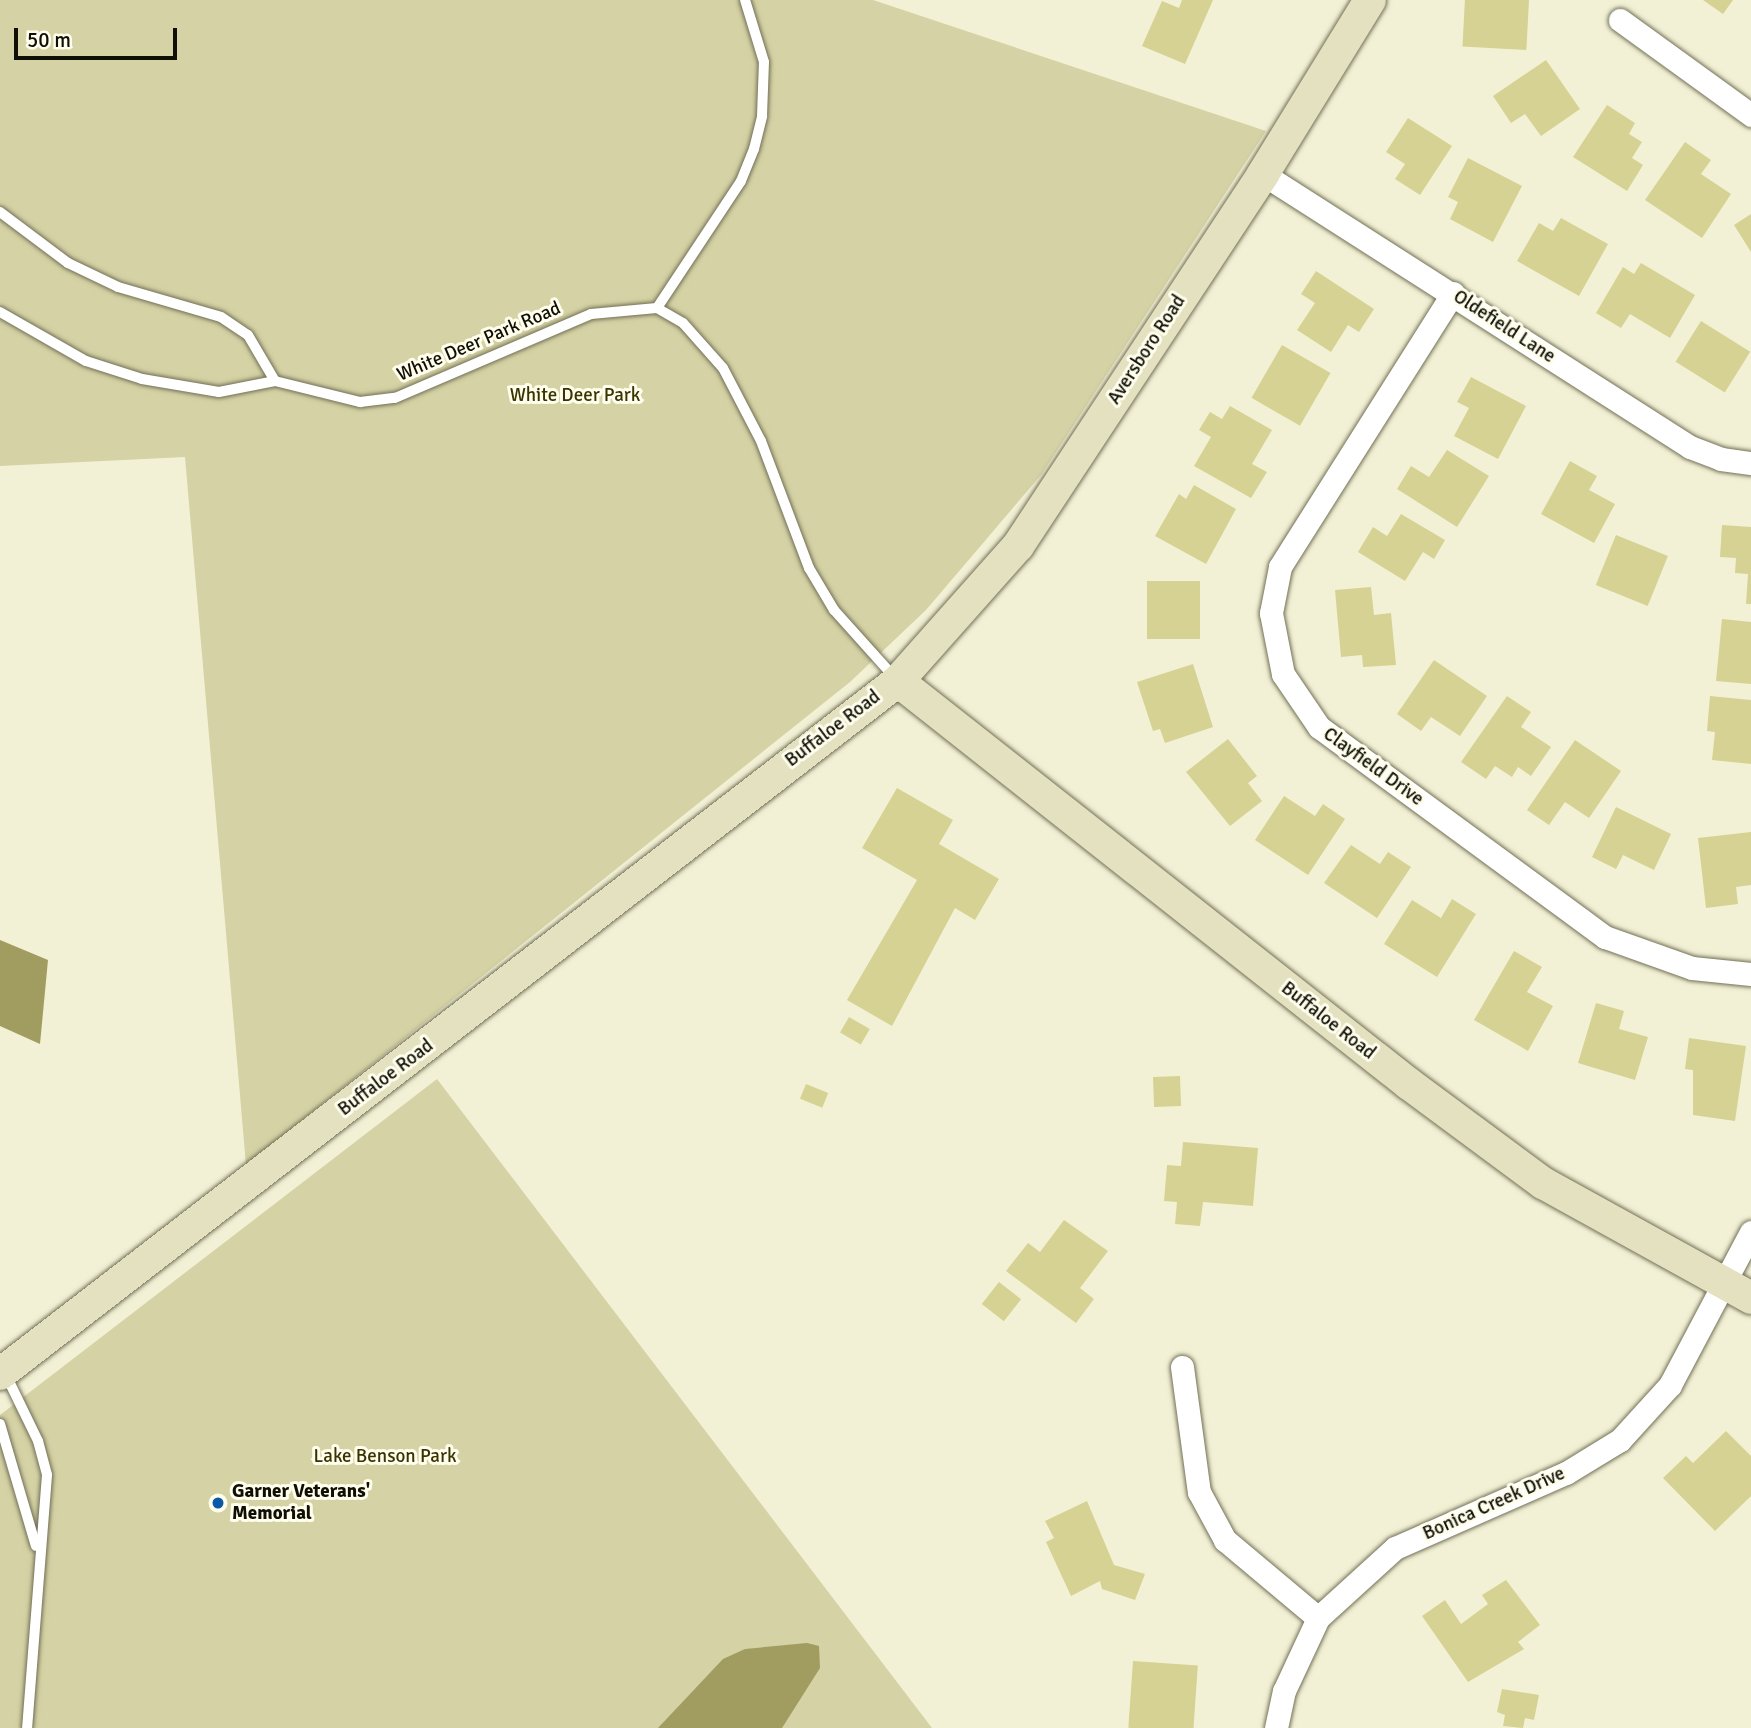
<!DOCTYPE html>
<style>
body{margin:0}
#map{position:relative;width:1751px;height:1728px;overflow:hidden;background:#f3f1d5;font-family:Signika,sans-serif}
div>[style]{position:absolute}
.green>*{inset:0;background:#d5d2a5}
.water>*{inset:0;background:#a19c60}
.building>*{inset:0;background:#d6d293;transform-origin:0 0}
.roads{filter:drop-shadow(0 0 2px #727057) drop-shadow(0 0 2px #727057)}
.lane>*{height:10px;margin:-5px;padding:0 5px;transform-origin:5px;border-radius:5px;background:#fff}
.street>*{height:23px;margin:-11.5px;padding:0 11.5px;transform-origin:11.5px;border-radius:11.5px;background:#fff}
.secondary>*{height:32px;margin:-16px;padding:0 16px;transform-origin:16px;border-radius:16px;background:#e3e1c0}
.dots>*{width:19px;height:19px;translate:-50% -50%;box-sizing:border-box;border:4px solid #fffeed;border-radius:50%}
span{translate:-50% -50%;white-space:nowrap;text-align:center;line-height:1.15;-webkit-text-stroke:6px #fffeed;paint-order:stroke}
.street-label{font-size:19px;color:#100f06}
.park-label{font-size:19px;color:#383300}
.poi-label{font-size:19px;color:#100f06;font-weight:700}
.left{translate:0 -50%;text-align:left}
.scale{position:absolute;left:14px;top:28px;width:163px;height:32px;box-sizing:border-box;border:4px solid #100f06;border-top:0;padding-left:9px;font-size:21px;line-height:24px;white-space:nowrap;color:#100f06;-webkit-text-stroke:5px #fffeed;paint-order:stroke}
</style>
<div id="map">
<div class="green">
<div style="clip-path:polygon(0 0,873px 0,1266px 131px,1041px 475px,926px 610px,850px 682px,246px 1165px,185px 457px,0 466px)"></div>
<div style="clip-path:polygon(437px 1079px,932px 1728px,0 1728px,0 1415px)"></div>
</div>
<div class="water">
<div style="clip-path:polygon(0 940px,48px 960px,40px 1044px,0 1026px)"></div>
<div style="clip-path:polygon(807px 1643px,819px 1646px,820px 1668px,782px 1728px,658px 1728px,723px 1659px,745px 1649px)"></div>
</div>
<div class="building">
<div style="clip-path:polygon(1182px 0,1213px 0,1185px 64px,1142px 46px,1162px 1px,1179px 8px)"></div>
<div style="left:1529px;top:0;width:50px;height:64px;rotate:93deg"></div>
<div style="clip-path:polygon(1703px 0,1733px 0,1723px 14px)"></div>
<div style="clip-path:polygon(1546px 60px,1580px 109px,1541px 136px,1525px 114px,1511px 123px,1493px 96px)"></div>
<div style="clip-path:polygon(1607px 105px,1635px 123px,1629px 134px,1642px 142px,1632px 158px,1643px 165px,1627px 191px,1573px 157px)"></div>
<div style="clip-path:polygon(1408px 118px,1452px 146px,1420px 195px,1395px 179px,1405px 164px,1386px 152px)"></div>
<div style="clip-path:polygon(1685px 142px,1711px 160px,1701px 174px,1731px 194px,1702px 238px,1645px 200px)"></div>
<div style="clip-path:polygon(1468px 158px,1522px 186px,1493px 242px,1450px 219px,1458px 202px,1448px 197px)"></div>
<div style="clip-path:polygon(1751px 214px,1751px 252px,1734px 225px)"></div>
<div style="clip-path:polygon(1561px 218px,1608px 244px,1579px 296px,1517px 261px,1539px 223px,1553px 231px)"></div>
<div style="clip-path:polygon(1641px 263px,1695px 295px,1670px 338px,1630px 314px,1621px 328px,1596px 313px,1623px 267px,1634px 274px)"></div>
<div style="clip-path:polygon(1316px 271px,1374px 309px,1359px 332px,1348px 325px,1331px 352px,1297px 330px,1315px 303px,1301px 294px)"></div>
<div style="left:1701px;top:321px;width:58px;height:48px;rotate:32deg"></div>
<div style="left:1282px;top:345px;width:56px;height:61px;rotate:30deg"></div>
<div style="clip-path:polygon(1471px 377px,1526px 406px,1498px 459px,1454px 436px,1469px 408px,1457px 402px)"></div>
<div style="clip-path:polygon(1230px 406px,1272px 430px,1252px 464px,1267px 472px,1251px 498px,1194px 466px,1211px 437px,1199px 430px,1210px 412px,1222px 419px)"></div>
<div style="clip-path:polygon(1447px 450px,1489px 476px,1457px 527px,1397px 489px,1411px 466px,1429px 477px)"></div>
<div style="clip-path:polygon(1570px 461px,1597px 476px,1589px 490px,1615px 504px,1594px 543px,1541px 514px)"></div>
<div style="clip-path:polygon(1194px 485px,1236px 509px,1206px 564px,1155px 536px,1179px 494px,1186px 499px)"></div>
<div style="clip-path:polygon(1401px 514px,1445px 540px,1434px 559px,1423px 552px,1405px 581px,1358px 552px,1373px 527px,1387px 536px)"></div>
<div style="clip-path:polygon(1722px 525px,1751px 527px,1751px 604px,1746px 604px,1748px 574px,1735px 573px,1736px 558px,1720px 557px)"></div>
<div style="left:1616px;top:535px;width:56px;height:54px;rotate:22deg"></div>
<div style="left:1147px;top:581px;width:53px;height:58px"></div>
<div style="clip-path:polygon(1371px 587px,1374px 615px,1391px 613px,1396px 665px,1363px 667px,1362px 655px,1341px 657px,1335px 590px)"></div>
<div style="clip-path:polygon(1722px 619px,1751px 622px,1751px 684px,1716px 681px)"></div>
<div style="clip-path:polygon(1434px 660px,1487px 696px,1460px 736px,1431px 717px,1421px 731px,1397px 714px)"></div>
<div style="clip-path:polygon(1193px 664px,1213px 727px,1165px 743px,1160px 729px,1153px 731px,1137px 682px)"></div>
<div style="clip-path:polygon(1507px 696px,1531px 712px,1521px 727px,1551px 747px,1531px 776px,1518px 767px,1512px 777px,1495px 766px,1486px 779px,1461px 762px)"></div>
<div style="clip-path:polygon(1710px 696px,1751px 700px,1751px 764px,1712px 760px,1715px 732px,1707px 731px)"></div>
<div style="clip-path:polygon(1228px 739px,1257px 776px,1248px 783px,1262px 801px,1230px 826px,1186px 772px)"></div>
<div style="clip-path:polygon(1575px 740px,1621px 771px,1589px 818px,1565px 802px,1549px 825px,1527px 810px)"></div>
<div style="clip-path:polygon(897px 788px,953px 820px,939px 844px,999px 879px,975px 920px,955px 908px,892px 1026px,847px 1000px,917px 880px,862px 848px)"></div>
<div style="clip-path:polygon(1284px 796px,1315px 816px,1323px 804px,1345px 819px,1308px 875px,1255px 840px)"></div>
<div style="clip-path:polygon(1616px 807px,1671px 834px,1654px 870px,1623px 855px,1616px 869px,1592px 857px)"></div>
<div style="clip-path:polygon(1751px 832px,1751px 885px,1736px 887px,1738px 904px,1706px 908px,1698px 838px)"></div>
<div style="clip-path:polygon(1351px 845px,1380px 864px,1388px 852px,1411px 867px,1377px 918px,1324px 883px)"></div>
<div style="clip-path:polygon(1452px 899px,1476px 914px,1437px 977px,1384px 944px,1412px 900px,1441px 918px)"></div>
<div style="clip-path:polygon(1514px 951px,1542px 967px,1527px 992px,1553px 1006px,1528px 1051px,1474px 1020px)"></div>
<div style="clip-path:polygon(1596px 1003px,1624px 1011px,1619px 1029px,1648px 1037px,1635px 1080px,1578px 1063px)"></div>
<div style="left:849px;top:1017px;width:24px;height:18px;rotate:30deg"></div>
<div style="clip-path:polygon(1689px 1038px,1746px 1046px,1735px 1121px,1693px 1115px,1693px 1070px,1685px 1069px)"></div>
<div style="left:1180px;top:1076px;width:30px;height:27px;rotate:88deg"></div>
<div style="left:806px;top:1084px;width:24px;height:16px;rotate:22deg"></div>
<div style="clip-path:polygon(1183px 1142px,1258px 1148px,1253px 1206px,1203px 1202px,1200px 1226px,1175px 1224px,1177px 1202px,1164px 1201px,1167px 1165px,1181px 1166px)"></div>
<div style="clip-path:polygon(1064px 1220px,1108px 1251px,1080px 1288px,1094px 1299px,1076px 1323px,1006px 1271px,1028px 1243px,1040px 1252px)"></div>
<div style="left:999px;top:1282px;width:28px;height:28px;rotate:38deg"></div>
<div style="clip-path:polygon(1726px 1431px,1751px 1456px,1751px 1496px,1715px 1531px,1663px 1478px,1686px 1456px,1693px 1463px)"></div>
<div style="clip-path:polygon(1087px 1501px,1114px 1565px,1145px 1574px,1135px 1600px,1102px 1589px,1100px 1581px,1071px 1596px,1046px 1542px,1054px 1538px,1045px 1521px)"></div>
<div style="clip-path:polygon(1506px 1580px,1540px 1625px,1518px 1642px,1524px 1649px,1468px 1682px,1422px 1616px,1445px 1600px,1461px 1624px,1488px 1604px,1482px 1595px)"></div>
<div style="left:1133px;top:1661px;width:65px;height:67px;rotate:4deg"></div>
<div style="clip-path:polygon(1502px 1689px,1539px 1695px,1534px 1720px,1525px 1718px,1523px 1728px,1503px 1726px,1505px 1715px,1497px 1712px)"></div>
</div>
<div class="roads">
<div class="lane">
<div style="left:0;top:212px;width:85px;rotate:36.9deg"></div>
<div style="left:68px;top:263px;width:55px;rotate:25.6deg"></div>
<div style="left:118px;top:287px;width:107px;rotate:16.2deg"></div>
<div style="left:221px;top:317px;width:32px;rotate:34deg"></div>
<div style="left:248px;top:335px;width:53px;rotate:59.6deg"></div>
<div style="left:657px;top:308px;width:152px;rotate:-56.5deg"></div>
<div style="left:741px;top:181px;width:35px;rotate:-68deg"></div>
<div style="left:754px;top:149px;width:34px;rotate:-76deg"></div>
<div style="left:762px;top:116px;width:54px;rotate:-87.9deg"></div>
<div style="left:764px;top:62px;width:65px;rotate:-107deg"></div>
<div style="left:0;top:312px;width:99px;rotate:29.7deg"></div>
<div style="left:86px;top:361px;width:59px;rotate:17.8deg"></div>
<div style="left:142px;top:379px;width:78px;rotate:9.6deg"></div>
<div style="left:219px;top:392px;width:57px;rotate:-11.1deg"></div>
<div style="left:275px;top:381px;width:88px;rotate:13.9deg"></div>
<div style="left:360px;top:402px;width:35px;rotate:-7deg"></div>
<div style="left:395px;top:398px;width:213px;rotate:-23.2deg"></div>
<div style="left:591px;top:314px;width:66px;rotate:-5.2deg"></div>
<div style="left:657px;top:308px;width:30px;rotate:30deg"></div>
<div style="left:683px;top:323px;width:60px;rotate:48.4deg"></div>
<div style="left:723px;top:368px;width:82px;rotate:62.5deg"></div>
<div style="left:761px;top:441px;width:136px;rotate:69.3deg"></div>
<div style="left:809px;top:568px;width:49px;rotate:59.2deg"></div>
<div style="left:834px;top:610px;width:93px;rotate:48.1deg"></div>
<div style="left:5px;top:1373px;width:76px;rotate:64.1deg"></div>
<div style="left:38px;top:1441px;width:35px;rotate:75deg"></div>
<div style="left:47px;top:1475px;width:254px;rotate:94.5deg"></div>
<div style="left:0;top:1424px;width:127px;rotate:73.6deg"></div>
</div>
<div class="street">
<div style="left:1620px;top:20px;width:162px;rotate:35.9deg"></div>
<div style="left:1263px;top:174px;width:507px;rotate:32.59deg"></div>
<div style="left:1690px;top:447px;width:33px;rotate:21deg"></div>
<div style="left:1721px;top:459px;width:30px;rotate:8deg"></div>
<div style="left:1453px;top:293px;width:324px;rotate:122.3deg"></div>
<div style="left:1280px;top:567px;width:47px;rotate:101.1deg"></div>
<div style="left:1271px;top:613px;width:62px;rotate:78.9deg"></div>
<div style="left:1283px;top:674px;width:64px;rotate:55.8deg"></div>
<div style="left:1319px;top:727px;width:355px;rotate:36.3deg"></div>
<div style="left:1605px;top:937px;width:92px;rotate:19.6deg"></div>
<div style="left:1692px;top:968px;width:59px;rotate:5.8deg"></div>
<div style="left:1182px;top:1367px;width:126px;rotate:82.3deg"></div>
<div style="left:1199px;top:1492px;width:55px;rotate:61.6deg"></div>
<div style="left:1225px;top:1540px;width:121px;rotate:40deg"></div>
<div style="left:1276px;top:1728px;width:38px;rotate:-78deg"></div>
<div style="left:1284px;top:1691px;width:81px;rotate:-65deg"></div>
<div style="left:1318px;top:1618px;width:104px;rotate:-42.3deg"></div>
<div style="left:1395px;top:1548px;width:187px;rotate:-23.7deg"></div>
<div style="left:1566px;top:1473px;width:63px;rotate:-31.4deg"></div>
<div style="left:1620px;top:1440px;width:74px;rotate:-47.7deg"></div>
<div style="left:1670px;top:1385px;width:173px;rotate:-62.1deg"></div>
</div>
<div class="secondary">
<div style="left:898px;top:681px;width:651px;rotate:38.26deg"></div>
<div style="left:1409px;top:1084px;width:167px;rotate:36.5deg"></div>
<div style="left:1543px;top:1183px;width:238px;rotate:28.9deg"></div>
<div style="left:0;top:1374px;width:1134px;rotate:-37.66deg"></div>
<div style="left:898px;top:681px;width:181px;rotate:-48.4deg"></div>
<div style="left:1018px;top:546px;width:445px;rotate:-56.6deg"></div>
<div style="left:1263px;top:174px;width:204px;rotate:-58.4deg"></div>
</div>
</div>
<div class="dots">
<div style="left:218px;top:1503px;background:#0a59a8"></div>
</div>
<div class="street-label">
<span style="left:1504px;top:327px;rotate:33deg">Oldefield Lane</span>
<span style="left:479px;top:342px;rotate:-23deg">White Deer Park Road</span>
<span style="left:1147px;top:350px;rotate:-57deg">Aversboro Road</span>
<span style="left:833px;top:729px;rotate:-37deg">Buffaloe Road</span>
<span style="left:1373px;top:767px;rotate:36deg">Clayfield Drive</span>
<span style="left:1328px;top:1021px;rotate:38deg">Buffaloe Road</span>
<span style="left:386px;top:1078px;rotate:-37deg">Buffaloe Road</span>
<span style="left:1494px;top:1504px;rotate:-24deg">Bonica Creek Drive</span>
</div>
<div class="park-label">
<span style="left:575px;top:396px">White Deer Park</span>
<span style="left:385px;top:1457px">Lake Benson Park</span>
</div>
<div class="poi-label">
<span class="left" style="left:232px;top:1503px">Garner Veterans'<br>Memorial</span>
</div>
<div class="scale">50 m</div>
</div>
